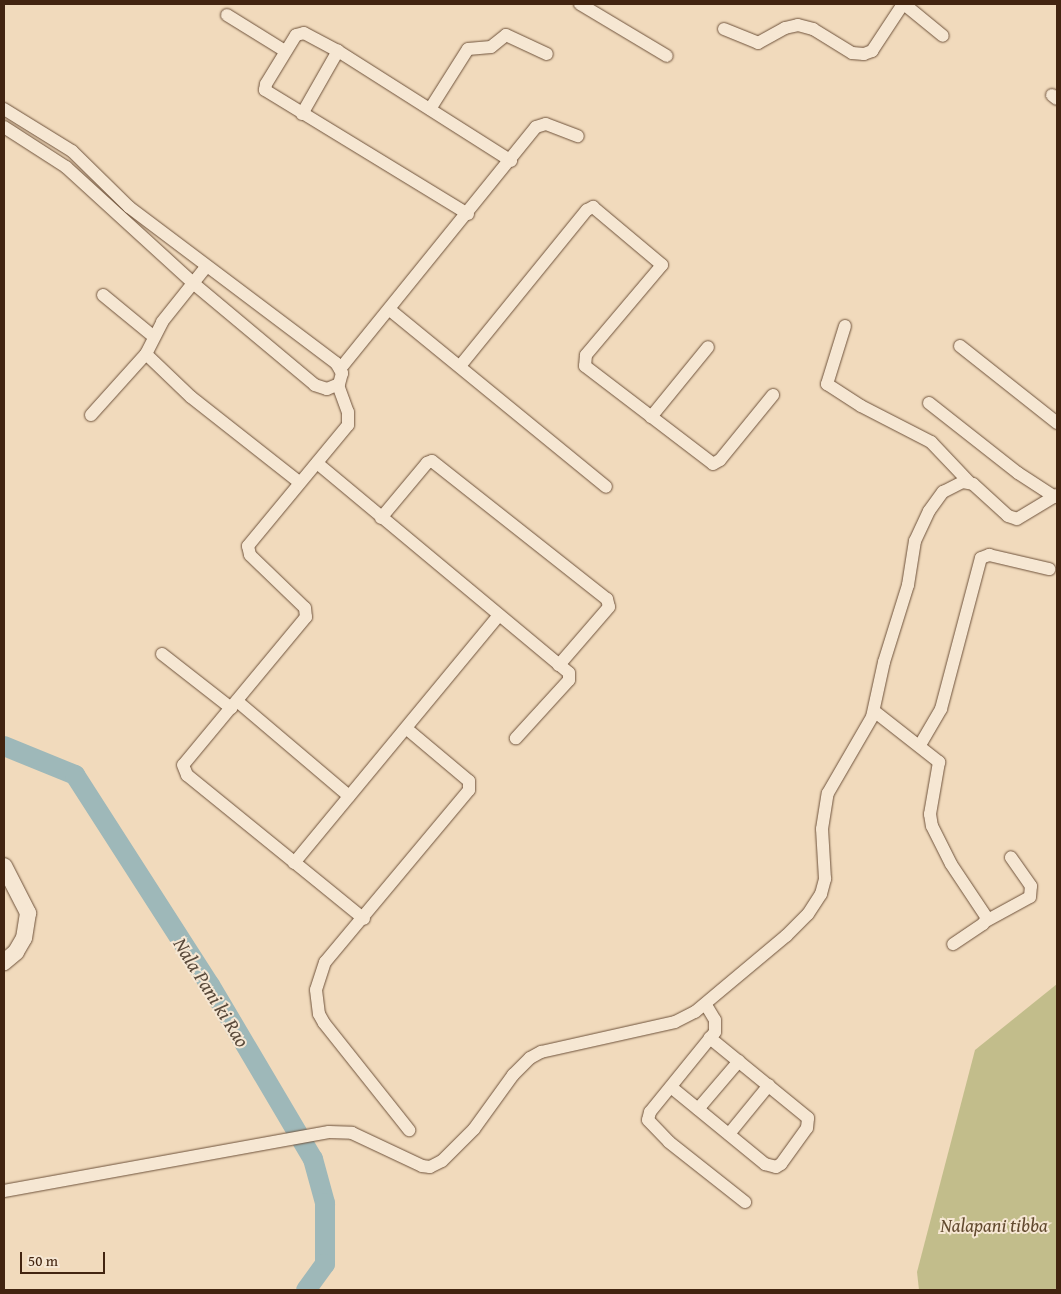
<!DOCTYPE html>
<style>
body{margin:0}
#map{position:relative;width:1061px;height:1294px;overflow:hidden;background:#f1dabc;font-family:"Gentium Book Plus",serif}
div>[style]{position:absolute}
.green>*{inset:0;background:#c2bd8b}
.river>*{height:20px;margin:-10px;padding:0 10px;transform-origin:10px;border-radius:10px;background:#9eb8b9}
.roads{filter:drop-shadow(0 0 1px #6e523b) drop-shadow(0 0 1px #6e523b)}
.minor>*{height:12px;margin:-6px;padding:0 6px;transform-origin:6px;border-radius:6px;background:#f6e7d3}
.tertiary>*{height:16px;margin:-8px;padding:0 8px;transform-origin:8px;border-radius:8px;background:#f6e7d3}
span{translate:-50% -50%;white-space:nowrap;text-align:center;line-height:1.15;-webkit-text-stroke:4px #f6e7d3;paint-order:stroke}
.park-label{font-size:19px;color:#624a2f;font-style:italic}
.water-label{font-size:20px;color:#59493a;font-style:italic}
.frame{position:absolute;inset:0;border:5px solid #422410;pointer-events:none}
.scale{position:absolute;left:20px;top:1252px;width:85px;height:22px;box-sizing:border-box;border:2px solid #422410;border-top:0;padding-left:6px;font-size:15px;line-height:18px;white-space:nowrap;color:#422410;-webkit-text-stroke:4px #f6e7d3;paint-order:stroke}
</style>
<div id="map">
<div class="green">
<div style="clip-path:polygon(1057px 984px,1057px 1290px,919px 1290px,917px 1272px,975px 1050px)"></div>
</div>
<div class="river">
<div style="left:4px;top:746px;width:77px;rotate:22.2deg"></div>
<div style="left:75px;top:775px;width:250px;rotate:57.3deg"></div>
<div style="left:210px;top:985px;width:202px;rotate:59.4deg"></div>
<div style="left:313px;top:1159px;width:46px;rotate:74.7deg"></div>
<div style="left:325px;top:1203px;width:61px;rotate:90deg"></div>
<div style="left:325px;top:1264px;width:32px;rotate:126deg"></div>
</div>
<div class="roads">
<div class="minor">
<div style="left:580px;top:4px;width:101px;rotate:30.9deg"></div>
<div style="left:904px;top:4px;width:50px;rotate:39.4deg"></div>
<div style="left:227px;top:15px;width:68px;rotate:31.8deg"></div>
<div style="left:724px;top:29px;width:37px;rotate:22deg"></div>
<div style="left:758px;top:43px;width:31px;rotate:-29deg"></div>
<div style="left:785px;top:28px;width:13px;rotate:-13deg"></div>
<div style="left:798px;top:25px;width:16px;rotate:15deg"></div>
<div style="left:813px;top:29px;width:46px;rotate:31.6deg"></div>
<div style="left:852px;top:53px;width:12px;rotate:5deg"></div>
<div style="left:864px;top:54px;width:9px;rotate:-21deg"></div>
<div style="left:872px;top:51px;width:56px;rotate:-56.6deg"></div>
<div style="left:1052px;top:95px;width:6px;rotate:39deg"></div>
<div style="left:4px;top:109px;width:80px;rotate:31.7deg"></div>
<div style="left:72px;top:151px;width:80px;rotate:44.5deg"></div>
<div style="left:129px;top:207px;width:259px;rotate:37deg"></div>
<div style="left:336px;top:363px;width:12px;rotate:59deg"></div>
<div style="left:342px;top:373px;width:11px;rotate:105deg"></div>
<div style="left:339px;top:384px;width:13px;rotate:157deg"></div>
<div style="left:327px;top:389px;width:13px;rotate:-162deg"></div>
<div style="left:315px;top:385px;width:160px;rotate:-140.1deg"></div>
<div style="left:192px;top:282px;width:171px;rotate:-137.6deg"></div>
<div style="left:66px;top:167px;width:74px;rotate:-147.2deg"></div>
<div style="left:430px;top:109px;width:71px;rotate:-57.7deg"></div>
<div style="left:468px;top:49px;width:23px;rotate:-5deg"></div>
<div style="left:491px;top:47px;width:19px;rotate:-39deg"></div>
<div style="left:506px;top:35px;width:45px;rotate:24.9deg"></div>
<div style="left:302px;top:114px;width:73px;rotate:-60.3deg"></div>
<div style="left:468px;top:214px;width:238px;rotate:-148.6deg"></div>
<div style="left:265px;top:90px;width:6px;rotate:-81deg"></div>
<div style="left:266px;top:84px;width:57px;rotate:-58.5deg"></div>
<div style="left:296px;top:35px;width:8px;rotate:-14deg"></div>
<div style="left:304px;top:33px;width:38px;rotate:28deg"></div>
<div style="left:338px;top:51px;width:205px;rotate:32.4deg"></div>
<div style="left:103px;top:295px;width:66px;rotate:39.5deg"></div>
<div style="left:390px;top:310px;width:279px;rotate:39.3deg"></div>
<div style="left:845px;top:326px;width:61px;rotate:107.2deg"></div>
<div style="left:827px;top:384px;width:40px;rotate:32.9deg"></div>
<div style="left:861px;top:406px;width:79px;rotate:27.2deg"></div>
<div style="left:931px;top:442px;width:55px;rotate:46.5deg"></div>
<div style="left:960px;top:346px;width:124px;rotate:38.4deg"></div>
<div style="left:146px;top:354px;width:62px;rotate:43.7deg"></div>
<div style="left:191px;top:397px;width:137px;rotate:38.2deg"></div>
<div style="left:460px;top:366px;width:201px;rotate:-50.9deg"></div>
<div style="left:587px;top:210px;width:7px;rotate:-27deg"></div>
<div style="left:593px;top:207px;width:90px;rotate:40deg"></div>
<div style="left:662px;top:265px;width:118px;rotate:130.2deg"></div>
<div style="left:586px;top:355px;width:11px;rotate:95deg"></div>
<div style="left:585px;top:366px;width:161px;rotate:37.4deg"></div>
<div style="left:713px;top:464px;width:8px;rotate:-30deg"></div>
<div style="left:720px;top:460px;width:84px;rotate:-50.8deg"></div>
<div style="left:340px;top:369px;width:311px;rotate:-51deg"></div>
<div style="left:536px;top:127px;width:10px;rotate:-17deg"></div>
<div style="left:546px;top:124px;width:34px;rotate:21deg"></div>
<div style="left:338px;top:385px;width:29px;rotate:70deg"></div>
<div style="left:348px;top:412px;width:13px;rotate:90deg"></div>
<div style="left:348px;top:425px;width:157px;rotate:129.6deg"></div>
<div style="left:248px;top:546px;width:9px;rotate:77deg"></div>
<div style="left:250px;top:555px;width:76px;rotate:43.9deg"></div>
<div style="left:305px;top:608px;width:9px;rotate:84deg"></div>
<div style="left:306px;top:617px;width:192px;rotate:129.7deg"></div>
<div style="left:183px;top:765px;width:11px;rotate:68deg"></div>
<div style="left:187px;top:775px;width:228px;rotate:39.1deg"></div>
<div style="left:929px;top:403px;width:113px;rotate:38.2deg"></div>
<div style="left:1018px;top:473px;width:44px;rotate:33deg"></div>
<div style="left:91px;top:415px;width:82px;rotate:-48deg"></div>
<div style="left:146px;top:354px;width:36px;rotate:-63deg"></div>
<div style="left:162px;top:322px;width:70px;rotate:-51.3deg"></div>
<div style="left:651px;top:417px;width:90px;rotate:-50.8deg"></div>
<div style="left:317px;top:463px;width:328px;rotate:39.8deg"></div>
<div style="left:569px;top:673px;width:7px;rotate:90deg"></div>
<div style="left:569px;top:680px;width:79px;rotate:132.4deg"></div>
<div style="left:381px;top:518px;width:72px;rotate:-50.1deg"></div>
<div style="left:427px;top:463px;width:5px;rotate:-22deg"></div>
<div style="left:432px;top:461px;width:223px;rotate:38.3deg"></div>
<div style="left:607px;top:599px;width:8px;rotate:76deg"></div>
<div style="left:609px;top:607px;width:77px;rotate:130.8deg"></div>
<div style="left:162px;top:654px;width:88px;rotate:38deg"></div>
<div style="left:237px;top:701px;width:147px;rotate:40.3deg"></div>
<div style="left:874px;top:711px;width:83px;rotate:38.1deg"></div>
<div style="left:939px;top:762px;width:53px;rotate:99.8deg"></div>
<div style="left:930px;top:814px;width:12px;rotate:81deg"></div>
<div style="left:932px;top:826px;width:42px;rotate:63.4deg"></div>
<div style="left:951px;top:864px;width:65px;rotate:56.3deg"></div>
<div style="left:987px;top:918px;width:7px;rotate:124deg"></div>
<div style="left:983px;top:924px;width:36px;rotate:146deg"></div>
<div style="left:407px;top:729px;width:81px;rotate:40deg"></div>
<div style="left:469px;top:781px;width:9px;rotate:90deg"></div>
<div style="left:469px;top:790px;width:224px;rotate:129.9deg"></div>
<div style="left:325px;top:962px;width:29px;rotate:108deg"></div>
<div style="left:316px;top:990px;width:24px;rotate:83deg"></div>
<div style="left:319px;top:1014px;width:10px;rotate:61deg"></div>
<div style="left:324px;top:1023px;width:137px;rotate:51.5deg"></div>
<div style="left:920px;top:745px;width:42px;rotate:-59.7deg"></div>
<div style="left:941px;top:709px;width:156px;rotate:-75.2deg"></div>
<div style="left:981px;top:558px;width:9px;rotate:-21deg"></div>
<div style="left:989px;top:555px;width:62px;rotate:13.1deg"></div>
<div style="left:294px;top:863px;width:320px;rotate:-50.4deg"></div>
<div style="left:986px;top:921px;width:50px;rotate:-28.6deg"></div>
<div style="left:1030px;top:897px;width:11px;rotate:-85deg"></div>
<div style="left:1031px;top:886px;width:35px;rotate:-125deg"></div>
<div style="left:706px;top:1005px;width:17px;rotate:59deg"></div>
<div style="left:715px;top:1020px;width:12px;rotate:90deg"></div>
<div style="left:715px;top:1032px;width:103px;rotate:129.1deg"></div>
<div style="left:650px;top:1112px;width:8px;rotate:104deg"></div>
<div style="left:648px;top:1120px;width:30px;rotate:46deg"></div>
<div style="left:669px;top:1142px;width:97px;rotate:38.3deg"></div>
<div style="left:671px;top:1087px;width:122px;rotate:39.3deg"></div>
<div style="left:765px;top:1164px;width:11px;rotate:15deg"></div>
<div style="left:776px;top:1167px;width:6px;rotate:-31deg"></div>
<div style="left:781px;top:1164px;width:44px;rotate:-54.2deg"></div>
<div style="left:807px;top:1128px;width:10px;rotate:-84deg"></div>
<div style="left:808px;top:1118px;width:127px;rotate:-140.8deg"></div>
<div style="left:698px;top:1109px;width:63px;rotate:-49.5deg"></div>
<div style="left:729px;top:1134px;width:63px;rotate:-50.8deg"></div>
<div style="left:4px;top:1191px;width:330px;rotate:-10.3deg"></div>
<div style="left:329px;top:1132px;width:23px;rotate:2deg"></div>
<div style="left:352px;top:1133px;width:77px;rotate:25.2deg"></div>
<div style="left:422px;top:1166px;width:8px;rotate:7deg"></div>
<div style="left:430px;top:1167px;width:13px;rotate:-27deg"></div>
<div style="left:442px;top:1161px;width:45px;rotate:-45deg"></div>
<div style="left:474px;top:1129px;width:67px;rotate:-54.2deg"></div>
<div style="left:513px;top:1075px;width:24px;rotate:-45deg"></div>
<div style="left:530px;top:1058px;width:13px;rotate:-29deg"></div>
<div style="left:541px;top:1052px;width:137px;rotate:-12.6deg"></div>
<div style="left:675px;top:1022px;width:22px;rotate:-27deg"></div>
<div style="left:695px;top:1012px;width:119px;rotate:-39.9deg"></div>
<div style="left:786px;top:936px;width:31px;rotate:-45deg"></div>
<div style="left:808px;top:914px;width:24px;rotate:-57deg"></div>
<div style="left:821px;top:894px;width:16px;rotate:-75deg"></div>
<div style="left:825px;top:879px;width:50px;rotate:-93.4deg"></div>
<div style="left:822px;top:829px;width:36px;rotate:-81deg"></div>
<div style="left:828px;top:793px;width:88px;rotate:-59.9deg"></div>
<div style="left:872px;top:717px;width:56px;rotate:-77.7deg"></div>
<div style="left:884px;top:662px;width:81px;rotate:-72.7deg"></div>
<div style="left:908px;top:585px;width:45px;rotate:-81deg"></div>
<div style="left:915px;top:541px;width:33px;rotate:-65deg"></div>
<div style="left:929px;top:511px;width:24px;rotate:-54deg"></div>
<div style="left:943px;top:492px;width:22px;rotate:-27deg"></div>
<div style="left:963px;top:482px;width:10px;rotate:11deg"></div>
<div style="left:973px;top:484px;width:47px;rotate:42.4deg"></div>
<div style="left:1008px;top:516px;width:9px;rotate:18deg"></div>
<div style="left:1017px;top:519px;width:47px;rotate:-31deg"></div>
</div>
<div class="tertiary">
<div style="left:4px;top:866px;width:53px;rotate:62.9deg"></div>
<div style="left:28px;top:913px;width:25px;rotate:99deg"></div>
<div style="left:24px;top:938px;width:16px;rotate:120deg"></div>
<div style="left:16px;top:952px;width:16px;rotate:140deg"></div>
</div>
</div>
<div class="park-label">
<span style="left:994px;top:1226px">Nalapani tibba</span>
</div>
<div class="water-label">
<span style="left:212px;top:992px;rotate:58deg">Nala Pani ki Rao</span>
</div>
<div class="frame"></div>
<div class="scale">50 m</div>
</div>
